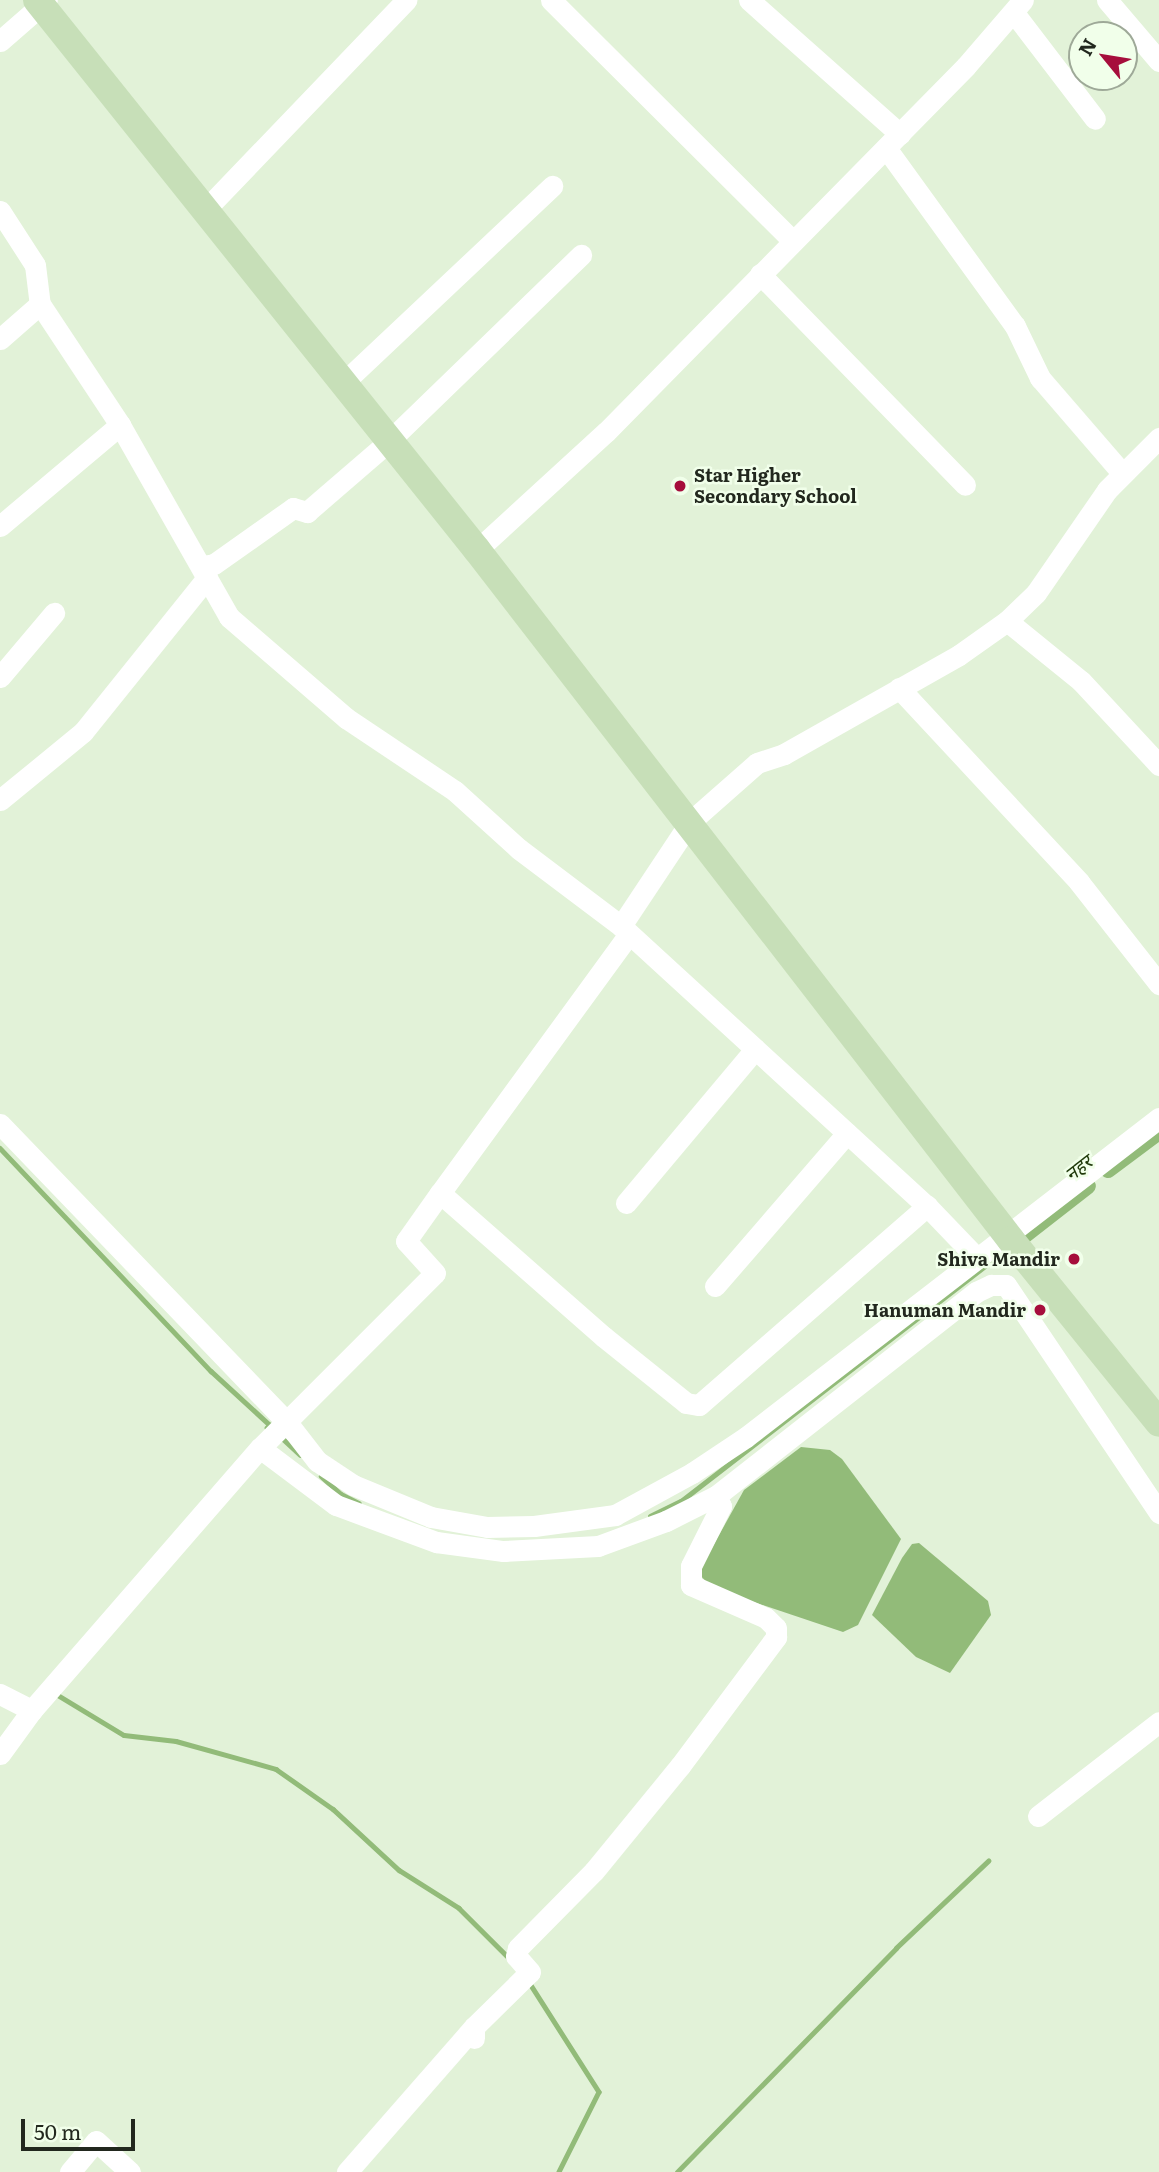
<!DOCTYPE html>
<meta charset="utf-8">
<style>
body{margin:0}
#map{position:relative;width:1159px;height:2172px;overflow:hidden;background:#e2f2d8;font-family:Literata,"Noto Sans Devanagari",serif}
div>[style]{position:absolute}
.water>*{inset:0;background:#92bb79}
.stream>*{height:4.5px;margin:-2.25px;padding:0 2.25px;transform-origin:2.25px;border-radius:2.25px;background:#92bb79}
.canal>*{height:16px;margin:-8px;padding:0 8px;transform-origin:8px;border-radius:8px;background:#92bb79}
.minor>*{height:21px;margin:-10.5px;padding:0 10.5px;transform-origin:10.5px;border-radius:10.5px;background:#fff}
.major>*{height:28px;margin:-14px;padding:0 14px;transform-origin:14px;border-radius:14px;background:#c7dfb8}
.dots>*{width:19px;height:19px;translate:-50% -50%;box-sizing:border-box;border:4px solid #f1ffea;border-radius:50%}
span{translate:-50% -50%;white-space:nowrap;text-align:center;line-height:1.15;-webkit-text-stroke:5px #f1ffea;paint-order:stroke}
.poi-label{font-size:18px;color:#22281e;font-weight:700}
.left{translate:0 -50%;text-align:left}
.right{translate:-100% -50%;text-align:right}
.water-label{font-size:19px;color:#213b0c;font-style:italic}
.north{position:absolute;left:1068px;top:21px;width:70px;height:70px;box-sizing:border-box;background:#f1ffea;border:2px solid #9ea998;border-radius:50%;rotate:300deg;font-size:19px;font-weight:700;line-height:28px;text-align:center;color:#22281e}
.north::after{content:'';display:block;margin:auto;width:24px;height:32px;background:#a60e3c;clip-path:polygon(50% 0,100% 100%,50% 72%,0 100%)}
.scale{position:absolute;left:21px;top:2119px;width:114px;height:32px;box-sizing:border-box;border:4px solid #22281e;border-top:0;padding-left:9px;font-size:21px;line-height:24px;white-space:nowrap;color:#22281e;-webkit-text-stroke:5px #f1ffea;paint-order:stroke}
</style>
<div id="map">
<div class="water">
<div style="clip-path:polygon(801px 1447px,830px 1450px,842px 1459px,901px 1539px,858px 1625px,843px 1632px,712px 1588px,698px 1573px,744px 1490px)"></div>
<div style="clip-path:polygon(919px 1543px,988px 1601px,991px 1615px,950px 1673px,916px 1657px,872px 1615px,902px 1558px,912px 1544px)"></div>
</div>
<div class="stream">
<div style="left:0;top:1148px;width:307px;rotate:46.6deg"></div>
<div style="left:211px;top:1371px;width:80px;rotate:42.5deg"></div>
<div style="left:270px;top:1425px;width:4px;rotate:135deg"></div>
<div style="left:281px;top:1437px;width:26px;rotate:43deg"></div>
<div style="left:321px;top:1476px;width:27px;rotate:42deg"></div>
<div style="left:341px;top:1494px;width:20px;rotate:27deg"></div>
<div style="left:650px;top:1516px;width:34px;rotate:-26deg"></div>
<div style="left:681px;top:1501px;width:412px;rotate:-37.7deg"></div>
<div style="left:56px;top:1694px;width:79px;rotate:31.1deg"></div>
<div style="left:124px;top:1735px;width:52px;rotate:6.6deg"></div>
<div style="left:176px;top:1741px;width:104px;rotate:15.6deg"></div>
<div style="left:276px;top:1769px;width:70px;rotate:35.1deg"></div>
<div style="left:333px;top:1809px;width:90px;rotate:42.7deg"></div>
<div style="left:399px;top:1870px;width:71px;rotate:32.3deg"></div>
<div style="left:459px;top:1908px;width:71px;rotate:45deg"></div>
<div style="left:529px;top:1982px;width:130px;rotate:57.5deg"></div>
<div style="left:599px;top:2092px;width:89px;rotate:116.6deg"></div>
<div style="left:677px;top:2172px;width:313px;rotate:-45.6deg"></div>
<div style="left:896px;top:1948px;width:127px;rotate:-43.4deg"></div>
</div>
<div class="canal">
<div style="left:1108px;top:1170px;width:64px;rotate:-36.7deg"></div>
<div style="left:1024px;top:1236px;width:81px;rotate:-38deg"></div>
</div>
<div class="minor">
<div style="left:551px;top:0;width:342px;rotate:44.9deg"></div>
<div style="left:749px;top:0;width:202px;rotate:41.6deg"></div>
<div style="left:1107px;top:0;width:80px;rotate:49.6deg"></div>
<div style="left:1014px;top:13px;width:133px;rotate:52.6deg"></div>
<div style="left:0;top:41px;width:62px;rotate:-41.1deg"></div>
<div style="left:886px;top:148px;width:220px;rotate:54.1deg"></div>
<div style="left:1015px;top:326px;width:58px;rotate:64.3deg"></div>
<div style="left:1040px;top:378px;width:125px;rotate:49.2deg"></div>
<div style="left:0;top:211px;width:64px;rotate:57.1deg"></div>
<div style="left:35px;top:265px;width:39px;rotate:83deg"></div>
<div style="left:40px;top:304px;width:145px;rotate:56.5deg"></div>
<div style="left:120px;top:425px;width:221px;rotate:60.4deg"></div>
<div style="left:229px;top:617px;width:155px;rotate:40.8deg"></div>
<div style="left:346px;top:718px;width:131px;rotate:33.8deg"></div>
<div style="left:455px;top:791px;width:86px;rotate:42.2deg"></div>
<div style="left:519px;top:849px;width:128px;rotate:37deg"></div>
<div style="left:621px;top:926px;width:415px;rotate:42.5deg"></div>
<div style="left:927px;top:1206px;width:69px;rotate:46.2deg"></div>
<div style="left:203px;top:212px;width:294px;rotate:-46.2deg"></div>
<div style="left:760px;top:274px;width:294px;rotate:45.8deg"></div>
<div style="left:0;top:339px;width:53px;rotate:-41.2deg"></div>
<div style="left:342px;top:384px;width:289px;rotate:-43.3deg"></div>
<div style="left:0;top:526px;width:157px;rotate:-40.1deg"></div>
<div style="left:477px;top:550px;width:175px;rotate:-42.5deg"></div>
<div style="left:606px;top:432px;width:513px;rotate:-45.47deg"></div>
<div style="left:966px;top:66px;width:87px;rotate:-49.2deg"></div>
<div style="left:203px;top:566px;width:11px;rotate:-10deg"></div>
<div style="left:214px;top:564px;width:97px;rotate:-35.3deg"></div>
<div style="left:293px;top:508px;width:15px;rotate:16deg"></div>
<div style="left:307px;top:512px;width:107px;rotate:-40.8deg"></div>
<div style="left:388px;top:442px;width:269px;rotate:-44.1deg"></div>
<div style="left:1007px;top:621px;width:95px;rotate:39deg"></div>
<div style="left:1081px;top:681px;width:115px;rotate:47.1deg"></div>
<div style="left:0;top:677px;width:84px;rotate:-49.8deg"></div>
<div style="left:899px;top:688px;width:265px;rotate:47.1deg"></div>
<div style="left:1079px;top:882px;width:130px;rotate:51.9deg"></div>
<div style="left:0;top:800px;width:107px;rotate:-39.3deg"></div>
<div style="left:83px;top:732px;width:198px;rotate:-51.2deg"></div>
<div style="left:621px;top:926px;width:125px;rotate:-56.4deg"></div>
<div style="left:690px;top:822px;width:89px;rotate:-41.4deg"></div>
<div style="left:757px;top:763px;width:28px;rotate:-18deg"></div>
<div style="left:784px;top:754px;width:201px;rotate:-29.5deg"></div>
<div style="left:959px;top:655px;width:59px;rotate:-35.3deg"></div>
<div style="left:1007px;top:621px;width:40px;rotate:-44deg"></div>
<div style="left:1036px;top:593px;width:125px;rotate:-55.4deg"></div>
<div style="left:1107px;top:490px;width:74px;rotate:-45deg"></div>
<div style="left:629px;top:934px;width:321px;rotate:126.1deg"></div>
<div style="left:440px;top:1193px;width:218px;rotate:41.3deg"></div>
<div style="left:604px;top:1337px;width:105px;rotate:38.8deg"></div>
<div style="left:686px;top:1403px;width:13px;rotate:9deg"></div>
<div style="left:699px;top:1405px;width:303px;rotate:-41.1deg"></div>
<div style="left:0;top:1124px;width:412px;rotate:46.1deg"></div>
<div style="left:286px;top:1421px;width:51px;rotate:52.2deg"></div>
<div style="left:317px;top:1461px;width:43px;rotate:33.7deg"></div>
<div style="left:353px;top:1485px;width:84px;rotate:22.3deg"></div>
<div style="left:431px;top:1517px;width:57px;rotate:10.1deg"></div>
<div style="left:487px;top:1527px;width:47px;rotate:-1.2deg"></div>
<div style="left:534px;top:1526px;width:82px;rotate:-7.7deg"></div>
<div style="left:615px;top:1515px;width:88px;rotate:-28.6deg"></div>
<div style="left:692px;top:1473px;width:65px;rotate:-33.7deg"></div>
<div style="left:746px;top:1437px;width:522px;rotate:-37.68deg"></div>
<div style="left:626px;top:1203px;width:201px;rotate:-50deg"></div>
<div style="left:715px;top:1286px;width:202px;rotate:-49.2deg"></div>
<div style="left:260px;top:1448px;width:95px;rotate:36.9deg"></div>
<div style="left:336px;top:1505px;width:107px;rotate:20.3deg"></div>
<div style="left:436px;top:1542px;width:68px;rotate:7.7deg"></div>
<div style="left:503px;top:1551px;width:95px;rotate:-3deg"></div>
<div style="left:598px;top:1546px;width:72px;rotate:-20.2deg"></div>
<div style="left:666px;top:1521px;width:56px;rotate:-26.6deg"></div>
<div style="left:716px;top:1496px;width:330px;rotate:-38.1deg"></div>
<div style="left:976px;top:1292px;width:17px;rotate:-25deg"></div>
<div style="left:991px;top:1285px;width:15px"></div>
<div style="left:1006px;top:1285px;width:275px;rotate:56.1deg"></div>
<div style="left:0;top:1694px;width:36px;rotate:27deg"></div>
<div style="left:0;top:1754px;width:54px;rotate:-54deg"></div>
<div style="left:32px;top:1710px;width:347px;rotate:-49deg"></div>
<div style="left:260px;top:1448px;width:247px;rotate:-45deg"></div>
<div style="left:435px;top:1273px;width:43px;rotate:-132.2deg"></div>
<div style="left:406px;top:1241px;width:59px;rotate:-54.7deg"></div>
<div style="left:1038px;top:1816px;width:153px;rotate:-37.8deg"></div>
<div style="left:474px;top:2038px;width:11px;rotate:-90deg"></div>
<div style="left:474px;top:2027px;width:78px;rotate:-44.5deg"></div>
<div style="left:530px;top:1972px;width:21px;rotate:-131deg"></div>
<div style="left:516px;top:1956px;width:8px;rotate:-76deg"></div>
<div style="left:518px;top:1948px;width:108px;rotate:-45.4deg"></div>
<div style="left:594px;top:1871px;width:136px;rotate:-50.7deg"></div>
<div style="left:680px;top:1766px;width:161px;rotate:-53.3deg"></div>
<div style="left:776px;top:1637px;width:9px;rotate:-90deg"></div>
<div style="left:776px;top:1628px;width:14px;rotate:-135deg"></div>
<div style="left:766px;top:1618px;width:82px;rotate:-156.3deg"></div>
<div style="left:691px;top:1585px;width:19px;rotate:-90deg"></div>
<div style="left:691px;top:1566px;width:67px;rotate:-63.4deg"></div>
<div style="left:721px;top:1506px;width:11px;rotate:-117deg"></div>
<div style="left:70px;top:2172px;width:40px;rotate:-50deg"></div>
<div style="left:96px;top:2141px;width:46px;rotate:42.4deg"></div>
<div style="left:347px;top:2172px;width:193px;rotate:-48.8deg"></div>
</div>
<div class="major">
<div style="left:37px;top:0;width:704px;rotate:51.34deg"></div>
<div style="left:477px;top:550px;width:872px;rotate:52.26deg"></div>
<div style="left:1011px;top:1240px;width:235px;rotate:51deg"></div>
</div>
<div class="dots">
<div style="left:680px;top:486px;background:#a60e3c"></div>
<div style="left:1074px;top:1259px;background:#a60e3c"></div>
<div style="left:1040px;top:1310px;background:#a60e3c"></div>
</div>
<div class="poi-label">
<span class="left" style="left:694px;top:486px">Star Higher<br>Secondary School</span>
<span class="right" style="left:1060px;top:1259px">Shiva Mandir</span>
<span class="right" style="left:1026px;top:1310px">Hanuman Mandir</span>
</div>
<div class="water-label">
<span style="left:1078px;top:1168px;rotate:-38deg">नहर</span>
</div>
<div class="north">N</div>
<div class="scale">50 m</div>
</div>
